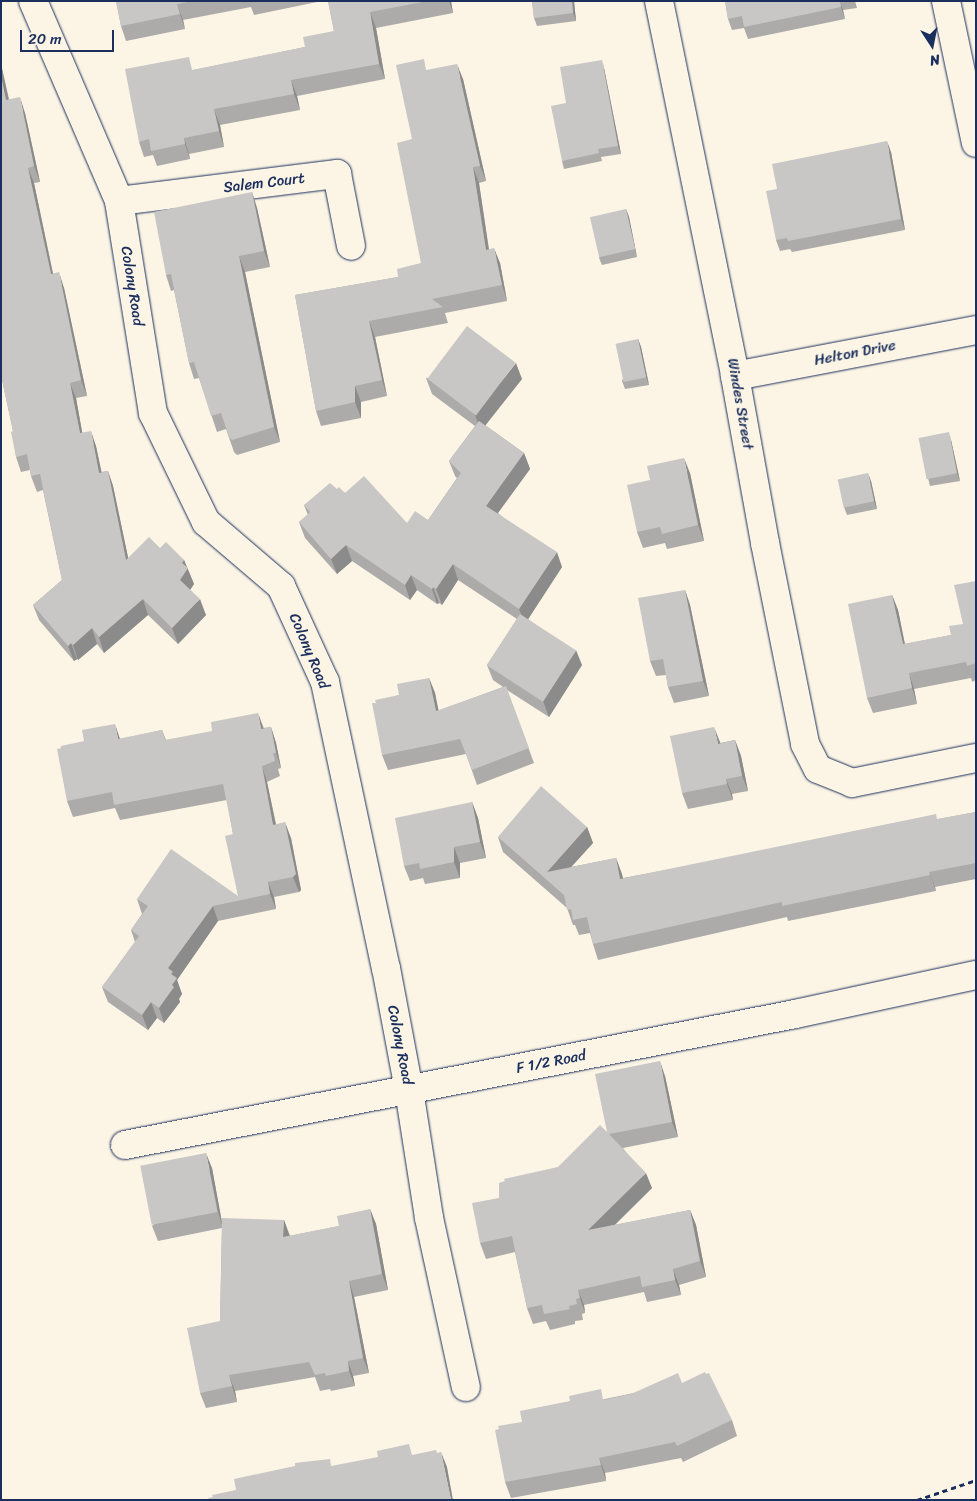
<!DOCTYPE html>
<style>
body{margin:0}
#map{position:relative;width:977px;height:1501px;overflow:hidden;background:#fcf5e5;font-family:Sriracha,sans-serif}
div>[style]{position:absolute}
.path>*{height:3px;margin-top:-1.5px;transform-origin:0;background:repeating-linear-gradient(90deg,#1b2f5e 0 5px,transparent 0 9px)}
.roads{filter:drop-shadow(0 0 1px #1b2f5e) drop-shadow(0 0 1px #1b2f5e)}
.street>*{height:28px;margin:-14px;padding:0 14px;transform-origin:14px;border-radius:14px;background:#fcf5e5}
.wall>*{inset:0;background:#acabaa}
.shaded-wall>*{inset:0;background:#8c8b8b}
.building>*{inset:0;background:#c8c7c6;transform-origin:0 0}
span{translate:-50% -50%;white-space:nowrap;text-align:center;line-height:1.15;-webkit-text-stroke:4px #fcf5e5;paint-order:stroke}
.street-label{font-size:15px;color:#1b2f5e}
.frame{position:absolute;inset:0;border:2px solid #1b2f5e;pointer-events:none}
.north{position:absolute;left:907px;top:20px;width:50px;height:50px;-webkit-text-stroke:4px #fcf5e5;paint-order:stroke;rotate:169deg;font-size:14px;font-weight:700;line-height:20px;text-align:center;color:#1b2f5e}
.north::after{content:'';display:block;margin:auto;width:18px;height:22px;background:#1b2f5e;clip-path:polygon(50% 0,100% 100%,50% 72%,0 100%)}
.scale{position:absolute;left:20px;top:30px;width:94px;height:22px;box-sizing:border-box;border:2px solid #1b2f5e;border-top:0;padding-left:6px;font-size:15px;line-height:18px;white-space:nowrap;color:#1b2f5e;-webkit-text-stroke:4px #fcf5e5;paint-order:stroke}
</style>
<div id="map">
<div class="path">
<div style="left:917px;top:1500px;width:62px;rotate:-18.7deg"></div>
</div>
<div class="roads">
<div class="street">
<div style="left:33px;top:1px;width:218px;rotate:66.7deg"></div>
<div style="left:119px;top:201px;width:215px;rotate:80.9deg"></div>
<div style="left:153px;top:413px;width:121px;rotate:64.1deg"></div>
<div style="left:206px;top:522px;width:99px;rotate:40.5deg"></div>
<div style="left:281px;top:586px;width:106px;rotate:65.4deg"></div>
<div style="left:325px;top:682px;width:292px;rotate:78deg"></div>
<div style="left:386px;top:968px;width:124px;rotate:79.3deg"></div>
<div style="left:409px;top:1090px;width:130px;rotate:81.1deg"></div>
<div style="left:429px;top:1218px;width:173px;rotate:77.7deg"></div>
<div style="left:659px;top:1px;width:383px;rotate:78.5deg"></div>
<div style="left:735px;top:376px;width:170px;rotate:79.8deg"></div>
<div style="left:765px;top:543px;width:205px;rotate:78.7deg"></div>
<div style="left:805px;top:744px;width:28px;rotate:63deg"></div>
<div style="left:818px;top:769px;width:37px;rotate:22deg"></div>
<div style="left:852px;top:783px;width:126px;rotate:-11.4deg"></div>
<div style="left:946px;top:1px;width:145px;rotate:78.1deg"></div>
<div style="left:119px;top:201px;width:220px;rotate:-7.1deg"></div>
<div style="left:337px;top:174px;width:73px;rotate:79deg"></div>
<div style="left:735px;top:376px;width:245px;rotate:-10.8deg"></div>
<div style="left:125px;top:1145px;width:683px;rotate:-11.06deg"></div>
<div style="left:795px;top:1014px;width:185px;rotate:-12.2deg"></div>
</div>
</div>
<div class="wall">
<div style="clip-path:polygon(116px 1px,322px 1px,254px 15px,251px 7px,183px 20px,185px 29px,126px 41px,121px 26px)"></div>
<div style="clip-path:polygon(328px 1px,451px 1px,453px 13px,376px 28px,385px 79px,297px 96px,300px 110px,220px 125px,224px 147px,189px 154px,190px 159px,157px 166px,153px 155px,144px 157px,139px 142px,194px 70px,305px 47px,334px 31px)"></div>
<div style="clip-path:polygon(532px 1px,574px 1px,576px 21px,537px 26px,534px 18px)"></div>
<div style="clip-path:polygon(725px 1px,855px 1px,857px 8px,843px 10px,845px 19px,748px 39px,744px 28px,732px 30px,728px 19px)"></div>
<div style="clip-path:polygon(1px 64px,9px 99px,25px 113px,40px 182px,34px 183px,53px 273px,64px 288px,87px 396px,76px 398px,82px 432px,96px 446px,101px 472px,108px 471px,113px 486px,128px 558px,160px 548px,184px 560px,194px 584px,190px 590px,206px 615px,178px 644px,148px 615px,104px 653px,97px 644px,78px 660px,77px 659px,74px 661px,39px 620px,33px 605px,62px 580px,43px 490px,37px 492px,31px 476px,30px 470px,21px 472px,16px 457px,13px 431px,1px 375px)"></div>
<div style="clip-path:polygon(604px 68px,621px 154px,601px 157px,602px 161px,564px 169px,562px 161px,566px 103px)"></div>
<div style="clip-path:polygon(428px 70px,463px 79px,486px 181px,479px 183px,489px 249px,500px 263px,507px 301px,445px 313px,448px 323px,375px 337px,387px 396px,361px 402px,361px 418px,321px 426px,316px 411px,295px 295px,398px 277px,421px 263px,412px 139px)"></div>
<div style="clip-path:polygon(891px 152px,905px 230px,792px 252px,790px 249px,780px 251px,776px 240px,777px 189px)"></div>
<div style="clip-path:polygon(252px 192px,257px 208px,270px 267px,245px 272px,280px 442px,237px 455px,234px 452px,226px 429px,217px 432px,199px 378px,194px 379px,189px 363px,174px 290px,171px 291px,166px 275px)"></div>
<div style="clip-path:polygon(626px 209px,629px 217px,637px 257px,602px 265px,599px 258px)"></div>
<div style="clip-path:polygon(638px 339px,641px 347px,649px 385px,625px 389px,622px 381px)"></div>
<div style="clip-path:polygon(426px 378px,522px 379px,485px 425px,524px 453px,530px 469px,498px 513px,562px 567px,528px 619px,582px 665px,549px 717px,507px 690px,534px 763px,477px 785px,466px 754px,388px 770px,382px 755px,376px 703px,399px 695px,429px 678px,435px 693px,438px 711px,503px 687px,493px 680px,487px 665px,517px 619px,458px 580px,442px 605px,439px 603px,437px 604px,417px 590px,410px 600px,352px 561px,337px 574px,305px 538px,299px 522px,308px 515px,304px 505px,337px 489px,407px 523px,428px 520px,457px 478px,455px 476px,449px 461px,475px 426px,432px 394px)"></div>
<div style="clip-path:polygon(951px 440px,960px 481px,930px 486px,928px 478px)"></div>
<div style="clip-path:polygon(690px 473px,704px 541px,667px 549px,665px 543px,643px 548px,637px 532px,650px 480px)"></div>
<div style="clip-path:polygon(871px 481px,877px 509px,847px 515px,844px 507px)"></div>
<div style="clip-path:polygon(976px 581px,976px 680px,972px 682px,971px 678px,914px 689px,917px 704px,873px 713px,867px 698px,892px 595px,898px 610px,905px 644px,951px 635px,963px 624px)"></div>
<div style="clip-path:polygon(685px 590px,690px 605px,709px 696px,674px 703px,668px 687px,666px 675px,656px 676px,650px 661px)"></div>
<div style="clip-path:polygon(271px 727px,276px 743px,281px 768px,278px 769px,280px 776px,267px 782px,276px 824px,291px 838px,301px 890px,299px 892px,274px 897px,276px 909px,218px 921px,177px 980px,182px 994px,179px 999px,180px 1002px,164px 1023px,157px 1018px,148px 1030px,108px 1002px,102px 987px,135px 942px,131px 930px,142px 914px,137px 899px,238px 896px,233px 834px,227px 800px,120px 820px,115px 808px,73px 817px,67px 801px,120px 739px,162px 730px,166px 740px)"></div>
<div style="clip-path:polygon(735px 740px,741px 756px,748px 791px,732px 794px,733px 800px,688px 809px,682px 793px,720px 743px)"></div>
<div style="clip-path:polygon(472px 802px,478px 818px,486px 858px,460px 863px,460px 878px,425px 884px,423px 878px,410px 881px,404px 866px)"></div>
<div style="clip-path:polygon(976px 812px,976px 879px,935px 887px,936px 891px,788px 921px,787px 917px,598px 960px,593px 944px,590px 933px,579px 935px,575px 925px,573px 925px,567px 908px,503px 852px,498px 837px,587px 827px,593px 843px,571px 867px,616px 858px,623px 878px)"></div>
<div style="clip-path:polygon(665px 1076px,678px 1137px,623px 1148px,652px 1188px,615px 1225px,690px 1210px,696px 1225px,706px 1277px,679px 1285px,681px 1295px,647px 1302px,644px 1292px,584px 1305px,585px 1313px,582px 1314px,583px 1320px,575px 1321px,575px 1324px,550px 1330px,546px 1321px,533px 1324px,527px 1308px,515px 1252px,486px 1259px,480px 1243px,499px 1198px,558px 1167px,607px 1132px)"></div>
<div style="clip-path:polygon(212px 1168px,222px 1223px,284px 1220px,289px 1236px,339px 1226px,370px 1209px,376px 1224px,388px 1290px,354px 1297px,369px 1373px,353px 1376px,355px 1386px,331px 1391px,330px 1389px,320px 1391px,315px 1377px,235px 1391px,237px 1402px,206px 1408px,200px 1393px,220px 1321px,222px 1228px,158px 1241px,152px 1226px)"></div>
<div style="clip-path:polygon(682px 1383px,732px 1420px,737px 1436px,683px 1462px,681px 1458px,605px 1473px,606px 1481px,511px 1498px,505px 1482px,522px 1422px,605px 1399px)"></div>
</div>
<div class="shaded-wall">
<div style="clip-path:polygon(449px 1px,451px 1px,453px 13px)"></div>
<div style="clip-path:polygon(572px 1px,574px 1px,576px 21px,573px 13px)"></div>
<div style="clip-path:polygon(840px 1px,843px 10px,845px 19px,841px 7px)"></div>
<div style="clip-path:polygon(177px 4px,183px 20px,185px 29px,180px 14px)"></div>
<div style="clip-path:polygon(370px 12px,376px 28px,385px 79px,379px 64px)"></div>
<div style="clip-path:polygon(602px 60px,604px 68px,621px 154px,618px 146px)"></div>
<div style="clip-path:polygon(1px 64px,12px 115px,6px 100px,1px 76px)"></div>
<div style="clip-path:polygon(457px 64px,463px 79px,486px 181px,480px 166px)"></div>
<div style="clip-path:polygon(291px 80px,297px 96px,300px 110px,294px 94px)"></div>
<div style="clip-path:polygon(20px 97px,25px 113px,40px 182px,34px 166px)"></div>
<div style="clip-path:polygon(214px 109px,220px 125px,224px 147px,219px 131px)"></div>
<div style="clip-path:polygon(184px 138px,189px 154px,190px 159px,185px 144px)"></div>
<div style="clip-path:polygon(887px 141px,891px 152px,905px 230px,901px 219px)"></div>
<div style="clip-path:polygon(473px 167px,479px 183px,491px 265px,486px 250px)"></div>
<div style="clip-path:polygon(28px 168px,34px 183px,56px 289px,51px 274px)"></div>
<div style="clip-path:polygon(252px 192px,257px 208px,270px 267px,264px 251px)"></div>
<div style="clip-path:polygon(626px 209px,629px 217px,637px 257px,635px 249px)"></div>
<div style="clip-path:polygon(494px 248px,500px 263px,507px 301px,502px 285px)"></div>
<div style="clip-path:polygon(239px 256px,245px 272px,280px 442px,274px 427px)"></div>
<div style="clip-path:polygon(59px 272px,64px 288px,87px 396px,81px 380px)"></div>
<div style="clip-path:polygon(369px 321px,375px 337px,387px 396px,382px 380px)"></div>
<div style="clip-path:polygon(638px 339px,641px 347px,649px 385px,646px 377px)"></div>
<div style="clip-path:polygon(516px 363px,522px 379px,481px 431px,475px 415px)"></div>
<div style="clip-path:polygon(70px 383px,76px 398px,85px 448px,80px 433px)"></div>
<div style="clip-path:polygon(355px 386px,361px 402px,361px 418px,355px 402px)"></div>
<div style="clip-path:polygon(91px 431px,96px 446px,105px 488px,99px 473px)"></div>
<div style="clip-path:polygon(949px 432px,951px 440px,960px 481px,957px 473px)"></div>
<div style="clip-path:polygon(524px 453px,530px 469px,492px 521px,486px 506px)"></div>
<div style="clip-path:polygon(684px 458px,690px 473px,704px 541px,698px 525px)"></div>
<div style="clip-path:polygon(108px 471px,113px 486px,132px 576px,126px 560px)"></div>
<div style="clip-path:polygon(868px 473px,871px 481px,877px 509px,874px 501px)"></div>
<div style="clip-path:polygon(346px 545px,352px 561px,337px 574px,331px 559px)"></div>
<div style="clip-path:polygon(557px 552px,562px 567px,525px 624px,519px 609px)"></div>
<div style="clip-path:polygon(184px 560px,194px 584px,186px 596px,180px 580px,182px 563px)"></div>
<div style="clip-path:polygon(453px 564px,458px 580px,442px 605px,436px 589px)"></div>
<div style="clip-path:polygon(411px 575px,417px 590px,410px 600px,405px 585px)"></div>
<div style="clip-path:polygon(433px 587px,439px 603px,437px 604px,432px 589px)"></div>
<div style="clip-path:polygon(685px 590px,690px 605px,709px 696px,703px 681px)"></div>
<div style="clip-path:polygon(892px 595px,898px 610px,908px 660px,903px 644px)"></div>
<div style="clip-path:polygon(143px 599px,148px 615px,104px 653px,99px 637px)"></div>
<div style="clip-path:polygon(200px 599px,206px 615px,178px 644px,172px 628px)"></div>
<div style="clip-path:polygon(92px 628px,97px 644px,78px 660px,73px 645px)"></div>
<div style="clip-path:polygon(71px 643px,77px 659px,74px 661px,68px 646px)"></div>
<div style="clip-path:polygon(576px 650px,582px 665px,549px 717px,543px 701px)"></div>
<div style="clip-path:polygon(909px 673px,914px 689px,917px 704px,912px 688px)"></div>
<div style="clip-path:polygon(429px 678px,435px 693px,442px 727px,436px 711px)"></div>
<div style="clip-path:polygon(258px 713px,264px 729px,261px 729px)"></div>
<div style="clip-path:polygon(115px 724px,120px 739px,118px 739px)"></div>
<div style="clip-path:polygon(271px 727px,276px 743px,281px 768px,276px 753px)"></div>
<div style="clip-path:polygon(714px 727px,720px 742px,723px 759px,718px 744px)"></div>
<div style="clip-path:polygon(735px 740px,741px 756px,748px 791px,742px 776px)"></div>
<div style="clip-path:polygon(262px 766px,267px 782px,279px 840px,273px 825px)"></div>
<div style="clip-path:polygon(726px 779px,732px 794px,733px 800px,727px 784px)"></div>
<div style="clip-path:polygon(472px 802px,478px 818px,486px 858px,480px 842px)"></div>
<div style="clip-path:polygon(285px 822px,291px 838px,301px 890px,299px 892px,293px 877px)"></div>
<div style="clip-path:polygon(587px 827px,593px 843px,554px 886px,547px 872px)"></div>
<div style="clip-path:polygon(454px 847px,460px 863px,460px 878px,454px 862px)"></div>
<div style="clip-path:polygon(616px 858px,622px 874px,626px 894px,620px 879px)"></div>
<div style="clip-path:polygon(929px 872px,935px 887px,936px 891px,930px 875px)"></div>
<div style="clip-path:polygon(268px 882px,274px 897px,276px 909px,270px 894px)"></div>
<div style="clip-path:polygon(213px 906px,218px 921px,177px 980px,182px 994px,179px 999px,180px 1002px,164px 1023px,159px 1008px,168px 968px)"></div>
<div style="clip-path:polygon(151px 1002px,157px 1018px,148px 1030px,142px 1015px)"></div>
<div style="clip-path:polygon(660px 1061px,665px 1076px,678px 1137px,672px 1122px)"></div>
<div style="clip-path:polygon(206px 1153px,212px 1168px,223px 1228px,218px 1212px)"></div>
<div style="clip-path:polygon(646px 1173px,652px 1188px,593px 1246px,588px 1230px)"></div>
<div style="clip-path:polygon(370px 1209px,376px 1224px,388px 1290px,382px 1274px)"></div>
<div style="clip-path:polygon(690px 1210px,696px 1225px,706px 1277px,700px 1261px)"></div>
<div style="clip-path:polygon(284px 1220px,290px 1236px,283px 1237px)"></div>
<div style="clip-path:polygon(673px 1269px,679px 1285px,681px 1295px,675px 1280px)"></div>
<div style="clip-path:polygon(349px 1281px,354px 1297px,369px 1373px,363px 1358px)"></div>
<div style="clip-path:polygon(578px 1290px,584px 1305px,585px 1313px,580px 1298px)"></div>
<div style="clip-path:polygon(348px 1361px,353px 1376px,355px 1386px,349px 1371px)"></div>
<div style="clip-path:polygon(229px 1375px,235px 1391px,237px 1402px,232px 1386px)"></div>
<div style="clip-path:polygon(441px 1452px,447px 1467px,453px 1500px,451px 1500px)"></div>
<div style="clip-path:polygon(599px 1458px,605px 1473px,606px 1481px,601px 1465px)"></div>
</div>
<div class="building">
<div style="clip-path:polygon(116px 1px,193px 1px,177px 4px,180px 14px,121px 26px)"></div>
<div style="clip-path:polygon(328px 1px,428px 1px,370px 12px,379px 64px,291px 80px,294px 94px,214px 109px,219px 131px,184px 138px,185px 144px,151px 151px,149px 139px,139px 142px,125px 69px,189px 57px,192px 70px,305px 47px,303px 37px,334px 31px)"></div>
<div style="clip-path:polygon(532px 1px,572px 1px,573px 13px,534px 18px)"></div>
<div style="clip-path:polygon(725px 1px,840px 1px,841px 7px,744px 27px,742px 16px,728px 19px)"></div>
<div style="clip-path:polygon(424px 59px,426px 70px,457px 64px,480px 166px,473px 167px,486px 250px,494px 248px,502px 285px,432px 299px,443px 307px,369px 321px,382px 380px,355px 386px,355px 402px,316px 411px,295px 295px,398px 277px,397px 269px,421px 263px,397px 143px,412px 139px,396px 65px)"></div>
<div style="clip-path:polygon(602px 60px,618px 146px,598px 149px,599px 153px,562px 161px,551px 106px,566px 103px,560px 67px)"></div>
<div style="clip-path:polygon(1px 76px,6px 100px,20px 97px,34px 166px,28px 168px,51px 274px,59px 272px,81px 380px,70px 383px,80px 433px,91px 431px,99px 473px,108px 471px,126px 560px,149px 537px,160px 548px,166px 542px,184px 560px,182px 563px,188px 568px,180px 580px,200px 599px,172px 628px,143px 599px,99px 637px,92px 628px,73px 645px,71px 643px,68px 646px,33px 605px,62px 580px,40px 474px,31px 476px,27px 454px,16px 457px,11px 432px,13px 431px,1px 375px)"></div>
<div style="clip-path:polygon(887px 141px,901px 219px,788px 241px,787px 238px,776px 240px,766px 191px,777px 189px,772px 164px)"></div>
<div style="clip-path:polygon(252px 192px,264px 251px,239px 256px,274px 427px,232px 440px,229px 437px,221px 413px,211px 416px,194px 362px,189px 363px,171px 274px,166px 275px,154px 212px)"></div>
<div style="left:626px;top:209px;width:41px;height:37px;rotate:77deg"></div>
<div style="left:467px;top:326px;width:61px;height:66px;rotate:37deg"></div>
<div style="left:638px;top:339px;width:39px;height:23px;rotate:78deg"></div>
<div style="clip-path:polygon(479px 421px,524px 453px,486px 506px,557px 552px,519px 609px,453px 564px,436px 589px,433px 587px,432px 589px,411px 575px,405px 585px,346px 545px,331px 559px,299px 522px,310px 512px,304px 505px,330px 483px,337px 489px,339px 487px,345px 493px,364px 476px,407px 523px,415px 511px,428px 520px,461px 473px,449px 461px)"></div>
<div style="left:949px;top:432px;width:42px;height:31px;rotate:79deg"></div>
<div style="clip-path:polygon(684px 458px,698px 525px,662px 534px,660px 527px,637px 532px,627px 485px,650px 480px,647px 466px)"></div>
<div style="left:868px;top:473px;width:29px;height:31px;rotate:78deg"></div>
<div style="clip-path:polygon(976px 581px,976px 663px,967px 666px,966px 662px,909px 673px,912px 688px,867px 698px,848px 604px,892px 595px,903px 644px,951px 635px,949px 626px,963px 624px,954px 585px)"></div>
<div style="clip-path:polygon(685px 590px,703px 681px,668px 687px,663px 659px,650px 661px,638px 598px)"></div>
<div style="left:520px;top:614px;width:67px;height:61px;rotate:33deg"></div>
<div style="clip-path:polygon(429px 678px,436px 711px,506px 686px,529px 748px,472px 770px,460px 739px,382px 755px,372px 703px,376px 703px,375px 700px,399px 695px,397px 684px)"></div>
<div style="clip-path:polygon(258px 713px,261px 729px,271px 727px,276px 753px,273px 753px,275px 761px,262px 766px,273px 825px,285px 822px,296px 874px,293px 877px,268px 882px,270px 894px,213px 906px,168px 968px,173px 972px,171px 974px,177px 978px,172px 985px,174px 987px,159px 1008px,151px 1002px,142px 1015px,102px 987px,139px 936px,131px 930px,148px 906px,137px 899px,171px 849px,238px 896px,225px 836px,233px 834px,223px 784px,114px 805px,112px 792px,67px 801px,57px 749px,61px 748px,61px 746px,84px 741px,82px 730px,115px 724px,118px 739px,162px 730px,165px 740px,212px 731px,211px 722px)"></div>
<div style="clip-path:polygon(714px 727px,718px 744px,735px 740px,742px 776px,726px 779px,727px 784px,682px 793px,670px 736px)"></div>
<div style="clip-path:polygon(541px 786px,587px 827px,547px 872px,616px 858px,620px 879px,936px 814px,937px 819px,976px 812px,976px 863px,929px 872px,930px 875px,782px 906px,782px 902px,593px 944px,587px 917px,573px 920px,571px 909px,567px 910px,564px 895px,498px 837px)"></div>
<div style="clip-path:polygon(472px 802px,480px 842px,454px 847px,454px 862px,420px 869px,419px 863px,404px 866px,395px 818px)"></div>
<div style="clip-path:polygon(660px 1061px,672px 1122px,609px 1134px,646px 1173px,588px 1230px,690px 1210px,700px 1261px,673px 1269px,675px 1280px,642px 1287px,640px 1276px,578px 1290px,580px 1298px,576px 1299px,577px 1304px,569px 1306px,570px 1309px,544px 1314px,542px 1305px,527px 1308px,512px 1236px,480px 1243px,472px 1203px,499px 1198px,499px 1183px,505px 1181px,504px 1179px,558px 1167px,600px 1125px,607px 1132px,595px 1074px)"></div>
<div style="left:206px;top:1153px;width:60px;height:67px;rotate:79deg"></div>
<div style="clip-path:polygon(370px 1209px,382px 1274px,349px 1281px,363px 1358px,348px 1361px,349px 1371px,326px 1376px,325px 1373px,315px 1375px,309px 1362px,229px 1375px,232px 1386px,200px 1393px,187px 1328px,220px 1321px,222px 1218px,284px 1220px,283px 1237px,339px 1226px,337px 1216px)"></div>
<div style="clip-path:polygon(705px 1372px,706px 1374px,709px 1373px,732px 1420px,677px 1446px,675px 1442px,599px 1458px,601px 1465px,505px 1482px,495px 1430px,499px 1429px,498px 1426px,522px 1422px,520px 1411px,570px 1401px,569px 1396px,601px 1389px,603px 1400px,631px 1394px,678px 1373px,682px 1383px)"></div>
<div style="clip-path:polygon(409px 1444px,412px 1455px,436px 1450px,437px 1453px,441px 1452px,451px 1500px,209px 1500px,208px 1498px,213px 1497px,212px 1495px,236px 1490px,234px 1479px,295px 1466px,295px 1463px,330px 1459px,331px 1466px,378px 1457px,377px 1451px)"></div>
</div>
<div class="street-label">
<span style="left:264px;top:183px;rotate:-7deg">Salem Court</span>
<span style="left:132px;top:286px;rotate:81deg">Colony Road</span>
<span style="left:855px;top:353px;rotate:-11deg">Helton Drive</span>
<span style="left:740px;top:404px;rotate:80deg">Windes Street</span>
<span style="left:309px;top:651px;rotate:67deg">Colony Road</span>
<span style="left:400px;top:1045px;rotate:79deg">Colony Road</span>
<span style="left:551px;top:1062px;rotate:-11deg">F 1/2 Road</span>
</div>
<div class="frame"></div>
<div class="north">N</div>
<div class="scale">20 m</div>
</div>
